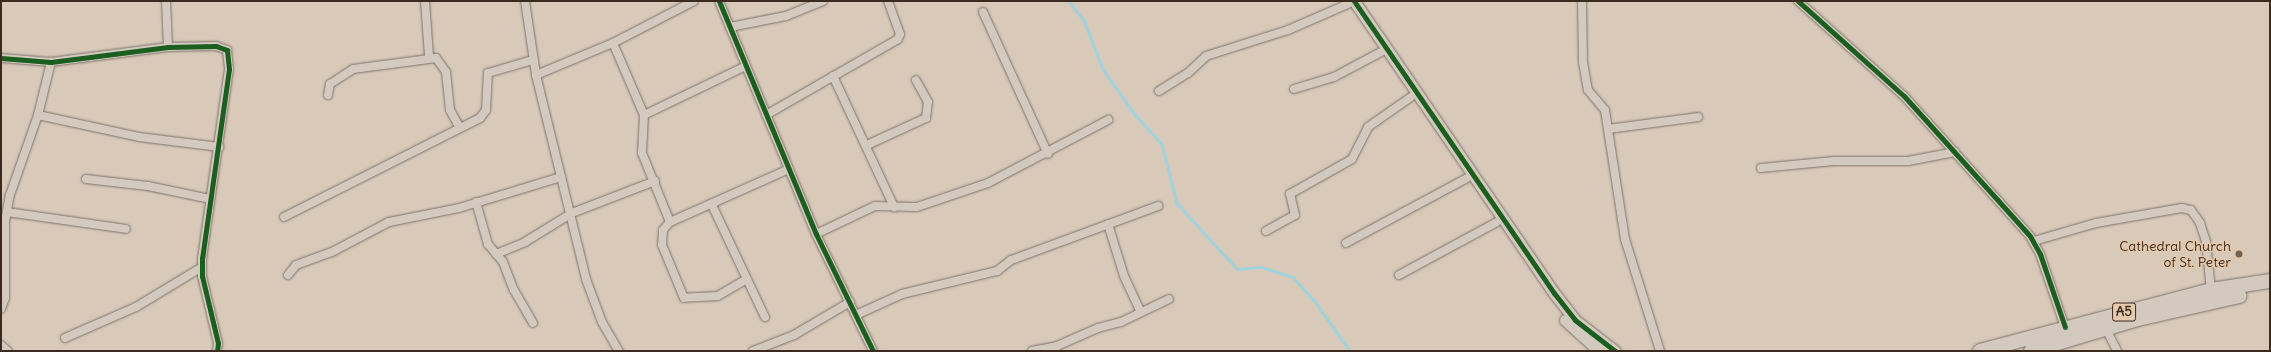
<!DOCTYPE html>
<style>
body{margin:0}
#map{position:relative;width:2271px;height:352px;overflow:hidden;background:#d8c9b9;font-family:Delius,sans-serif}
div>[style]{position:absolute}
.stream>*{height:2.5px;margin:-1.25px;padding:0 1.25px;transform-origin:1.25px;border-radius:1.25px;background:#a2d3dc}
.roads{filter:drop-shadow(0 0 1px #7d7369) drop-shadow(0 0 1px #7d7369)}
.street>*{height:8px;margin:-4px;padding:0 4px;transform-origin:4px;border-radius:4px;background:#d3c9be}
.secondary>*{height:11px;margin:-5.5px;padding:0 5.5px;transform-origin:5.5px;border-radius:5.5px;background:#d3c9be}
.highway>*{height:14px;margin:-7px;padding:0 7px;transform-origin:7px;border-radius:7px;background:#d3c9be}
.cycleway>*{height:5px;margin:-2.5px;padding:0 2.5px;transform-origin:2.5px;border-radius:2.5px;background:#1b5e20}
.dots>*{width:11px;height:11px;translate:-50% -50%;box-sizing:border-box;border:2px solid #e5c9ac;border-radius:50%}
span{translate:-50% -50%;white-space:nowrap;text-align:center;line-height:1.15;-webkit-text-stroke:3px #e5c9ac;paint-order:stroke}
.shield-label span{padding:1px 3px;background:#e5c9ac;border:1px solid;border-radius:3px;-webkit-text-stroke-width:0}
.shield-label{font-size:13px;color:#3b2a1e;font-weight:700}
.poi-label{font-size:14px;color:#3b2a1e}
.right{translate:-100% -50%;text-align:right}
.frame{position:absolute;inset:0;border:2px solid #3b2a1e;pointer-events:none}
</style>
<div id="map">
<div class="stream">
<div style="left:1069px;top:1px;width:24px;rotate:52deg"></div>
<div style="left:1084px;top:20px;width:53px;rotate:68.8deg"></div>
<div style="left:1103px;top:69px;width:52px;rotate:55.1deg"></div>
<div style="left:1133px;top:112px;width:43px;rotate:47.8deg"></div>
<div style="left:1162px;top:144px;width:61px;rotate:75.7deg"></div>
<div style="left:1177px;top:203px;width:89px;rotate:47.7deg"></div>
<div style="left:1237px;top:269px;width:24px;rotate:-5deg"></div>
<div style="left:1261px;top:267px;width:34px;rotate:17deg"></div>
<div style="left:1293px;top:277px;width:31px;rotate:48deg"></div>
<div style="left:1314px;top:300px;width:62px;rotate:54.8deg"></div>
</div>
<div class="roads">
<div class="street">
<div style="left:166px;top:1px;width:46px;rotate:87.5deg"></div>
<div style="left:425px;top:1px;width:55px;rotate:85.8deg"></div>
<div style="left:525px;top:1px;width:75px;rotate:81.5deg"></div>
<div style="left:536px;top:75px;width:210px;rotate:76.2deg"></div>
<div style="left:586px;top:279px;width:46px;rotate:69.6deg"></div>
<div style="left:602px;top:322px;width:34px;rotate:60deg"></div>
<div style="left:719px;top:1px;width:252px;rotate:67.4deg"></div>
<div style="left:816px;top:234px;width:130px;rotate:64deg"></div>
<div style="left:1582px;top:1px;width:61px;rotate:89.1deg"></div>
<div style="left:1583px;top:62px;width:28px;rotate:80deg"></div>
<div style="left:1588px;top:90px;width:26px;rotate:50deg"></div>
<div style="left:1605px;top:110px;width:131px;rotate:81.2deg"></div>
<div style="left:1625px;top:239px;width:117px;rotate:72.6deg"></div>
<div style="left:1798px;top:1px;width:142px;rotate:41.9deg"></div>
<div style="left:1904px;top:96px;width:188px;rotate:48deg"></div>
<div style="left:2030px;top:236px;width:21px;rotate:61deg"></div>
<div style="left:2040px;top:254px;width:77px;rotate:71.1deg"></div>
<div style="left:983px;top:12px;width:156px;rotate:65.4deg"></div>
<div style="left:730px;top:27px;width:57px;rotate:-11.1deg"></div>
<div style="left:786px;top:16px;width:40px;rotate:-22deg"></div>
<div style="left:613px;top:43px;width:78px;rotate:66.7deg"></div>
<div style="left:644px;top:115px;width:38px;rotate:93deg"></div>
<div style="left:642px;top:153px;width:74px;rotate:67.9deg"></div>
<div style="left:1px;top:58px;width:50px;rotate:4.6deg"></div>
<div style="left:51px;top:62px;width:118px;rotate:-7.3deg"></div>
<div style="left:168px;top:47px;width:48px;rotate:-1.2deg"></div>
<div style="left:216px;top:46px;width:12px;rotate:20deg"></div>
<div style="left:227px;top:50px;width:19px;rotate:84deg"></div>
<div style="left:229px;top:69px;width:191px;rotate:98.1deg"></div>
<div style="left:202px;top:258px;width:18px;rotate:90deg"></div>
<div style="left:202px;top:276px;width:69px;rotate:76.6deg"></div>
<div style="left:218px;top:343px;width:8px;rotate:97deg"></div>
<div style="left:536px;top:75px;width:83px;rotate:-22.6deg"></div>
<div style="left:613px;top:43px;width:91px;rotate:-27.4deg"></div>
<div style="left:833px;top:76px;width:145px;rotate:65deg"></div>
<div style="left:1294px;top:89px;width:42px;rotate:-16.7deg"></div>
<div style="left:1334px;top:77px;width:53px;rotate:-28deg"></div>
<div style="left:1159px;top:91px;width:34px;rotate:-32deg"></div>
<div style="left:1188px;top:73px;width:25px;rotate:-43deg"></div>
<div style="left:1206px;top:56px;width:86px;rotate:-17.6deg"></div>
<div style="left:1288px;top:30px;width:65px;rotate:-23.4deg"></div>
<div style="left:328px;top:95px;width:11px;rotate:-80deg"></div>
<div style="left:330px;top:84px;width:27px;rotate:-33deg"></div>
<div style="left:353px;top:69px;width:84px;rotate:-7.5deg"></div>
<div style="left:436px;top:58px;width:17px;rotate:54deg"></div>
<div style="left:446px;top:72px;width:38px;rotate:84deg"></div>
<div style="left:450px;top:110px;width:18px;rotate:61deg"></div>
<div style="left:38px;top:115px;width:103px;rotate:12.3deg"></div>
<div style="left:139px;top:137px;width:81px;rotate:7.1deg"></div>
<div style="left:644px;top:115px;width:113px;rotate:-25.7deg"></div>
<div style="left:766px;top:115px;width:152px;rotate:-29.9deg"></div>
<div style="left:898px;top:39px;width:5px;rotate:-68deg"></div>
<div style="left:900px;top:34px;width:35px;rotate:-110deg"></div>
<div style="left:1608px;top:129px;width:91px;rotate:-7.6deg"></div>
<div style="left:867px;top:145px;width:65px;rotate:-24.6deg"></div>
<div style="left:926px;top:118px;width:16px;rotate:-83deg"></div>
<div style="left:928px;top:102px;width:25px;rotate:-119deg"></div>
<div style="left:1761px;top:168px;width:73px;rotate:-5.5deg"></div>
<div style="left:1834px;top:161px;width:74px"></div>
<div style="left:1908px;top:161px;width:48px;rotate:-10.8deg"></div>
<div style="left:86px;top:179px;width:62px;rotate:6.4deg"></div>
<div style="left:148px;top:186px;width:63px;rotate:11.8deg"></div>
<div style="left:476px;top:202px;width:44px;rotate:74.1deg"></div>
<div style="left:488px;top:244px;width:23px;rotate:50deg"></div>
<div style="left:503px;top:262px;width:30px;rotate:69deg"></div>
<div style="left:514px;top:290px;width:38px;rotate:60deg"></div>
<div style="left:712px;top:205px;width:124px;rotate:64.7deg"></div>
<div style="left:7px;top:212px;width:120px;rotate:8.1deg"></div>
<div style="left:284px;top:217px;width:220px;rotate:-26.8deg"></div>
<div style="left:480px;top:118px;width:10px;rotate:-53deg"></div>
<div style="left:486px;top:110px;width:37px;rotate:-87deg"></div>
<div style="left:488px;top:73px;width:47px;rotate:-16.1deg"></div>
<div style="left:1108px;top:224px;width:54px;rotate:72.9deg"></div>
<div style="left:1124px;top:276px;width:38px;rotate:65deg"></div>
<div style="left:1266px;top:231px;width:33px;rotate:-29deg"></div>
<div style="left:1295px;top:215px;width:22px;rotate:-103deg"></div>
<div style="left:1290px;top:194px;width:71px;rotate:-29.4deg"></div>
<div style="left:1352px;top:159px;width:36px;rotate:-63deg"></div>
<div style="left:1368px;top:127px;width:52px;rotate:-34.9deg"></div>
<div style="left:816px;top:234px;width:65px;rotate:-25.4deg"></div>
<div style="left:875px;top:206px;width:42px;rotate:1.4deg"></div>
<div style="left:917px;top:207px;width:75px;rotate:-18.7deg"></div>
<div style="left:988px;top:183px;width:136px;rotate:-27.7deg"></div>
<div style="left:2034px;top:241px;width:65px;rotate:-16.2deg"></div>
<div style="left:2096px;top:223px;width:87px;rotate:-9.9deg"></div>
<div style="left:2182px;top:208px;width:9px;rotate:13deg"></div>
<div style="left:2191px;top:210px;width:16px;rotate:55deg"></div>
<div style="left:2200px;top:223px;width:20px;rotate:72deg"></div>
<div style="left:2206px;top:242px;width:48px;rotate:84.1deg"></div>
<div style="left:1346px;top:243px;width:137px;rotate:-28.2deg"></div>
<div style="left:496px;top:254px;width:31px;rotate:-22deg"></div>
<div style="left:525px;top:242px;width:55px;rotate:-31.7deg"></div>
<div style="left:572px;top:213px;width:89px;rotate:-21.1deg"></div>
<div style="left:288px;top:275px;width:13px;rotate:-51deg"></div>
<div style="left:296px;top:265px;width:38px;rotate:-20deg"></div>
<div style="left:332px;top:252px;width:64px;rotate:-27.8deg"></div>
<div style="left:389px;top:222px;width:71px;rotate:-11.3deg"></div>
<div style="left:459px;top:208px;width:107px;rotate:-16.9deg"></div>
<div style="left:1399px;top:275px;width:111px;rotate:-28.4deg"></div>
<div style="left:747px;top:279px;width:34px;rotate:150deg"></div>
<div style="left:718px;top:296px;width:34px;rotate:177deg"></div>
<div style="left:684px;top:298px;width:57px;rotate:-112.5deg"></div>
<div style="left:662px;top:245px;width:15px;rotate:-86deg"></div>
<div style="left:663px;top:230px;width:11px;rotate:-49deg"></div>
<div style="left:670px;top:222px;width:130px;rotate:-24deg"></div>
<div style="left:1px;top:309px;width:12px;rotate:-70deg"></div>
<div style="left:5px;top:298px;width:76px;rotate:-90deg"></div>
<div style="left:5px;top:222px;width:27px;rotate:-80deg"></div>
<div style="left:10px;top:195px;width:85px;rotate:-70.7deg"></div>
<div style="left:38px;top:115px;width:55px;rotate:-76.2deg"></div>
<div style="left:856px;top:315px;width:51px;rotate:-24.5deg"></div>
<div style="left:902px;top:294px;width:98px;rotate:-13.6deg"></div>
<div style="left:997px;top:271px;width:18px;rotate:-38deg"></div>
<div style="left:1011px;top:260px;width:157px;rotate:-20.2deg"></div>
<div style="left:2106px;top:329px;width:25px;rotate:63deg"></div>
<div style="left:65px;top:338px;width:77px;rotate:-23.6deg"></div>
<div style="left:136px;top:307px;width:77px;rotate:-31.2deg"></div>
<div style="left:1px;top:345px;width:9px;rotate:41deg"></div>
<div style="left:753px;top:351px;width:44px;rotate:-21.3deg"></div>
<div style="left:794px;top:335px;width:65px;rotate:-30.5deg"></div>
<div style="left:1032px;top:351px;width:25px;rotate:-11deg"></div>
<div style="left:1057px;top:346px;width:45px;rotate:-23.7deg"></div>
<div style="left:1098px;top:328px;width:24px;rotate:-15deg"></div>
<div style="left:1121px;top:322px;width:53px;rotate:-25.6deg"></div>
</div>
<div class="secondary">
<div style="left:1354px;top:1px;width:354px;rotate:55.6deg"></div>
<div style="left:1554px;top:293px;width:34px;rotate:52deg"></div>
<div style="left:1575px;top:320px;width:51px;rotate:37.8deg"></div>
<div style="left:1565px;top:320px;width:46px;rotate:42.4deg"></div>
</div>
<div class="highway">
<div style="left:1980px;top:351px;width:239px;rotate:-14.8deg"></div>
<div style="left:2211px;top:290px;width:60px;rotate:-8.7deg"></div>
<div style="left:2031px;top:351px;width:112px;rotate:-16.7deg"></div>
<div style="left:2138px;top:319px;width:104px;rotate:-12.8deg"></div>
</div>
</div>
<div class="cycleway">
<div style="left:719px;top:1px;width:252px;rotate:67.4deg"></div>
<div style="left:816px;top:234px;width:130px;rotate:64deg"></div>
<div style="left:1354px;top:1px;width:354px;rotate:55.6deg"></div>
<div style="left:1554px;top:293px;width:34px;rotate:52deg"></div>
<div style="left:1575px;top:320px;width:51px;rotate:37.8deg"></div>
<div style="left:1798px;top:1px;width:142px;rotate:41.9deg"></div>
<div style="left:1904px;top:96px;width:188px;rotate:48deg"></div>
<div style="left:2030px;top:236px;width:21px;rotate:61deg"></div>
<div style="left:2040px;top:254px;width:77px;rotate:71.1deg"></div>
<div style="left:1px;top:58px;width:50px;rotate:4.6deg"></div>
<div style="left:51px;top:62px;width:118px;rotate:-7.3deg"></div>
<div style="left:168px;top:47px;width:48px;rotate:-1.2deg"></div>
<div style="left:216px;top:46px;width:12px;rotate:20deg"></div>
<div style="left:227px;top:50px;width:19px;rotate:84deg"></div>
<div style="left:229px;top:69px;width:191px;rotate:98.1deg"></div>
<div style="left:202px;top:258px;width:18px;rotate:90deg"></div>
<div style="left:202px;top:276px;width:69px;rotate:76.6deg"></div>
<div style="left:218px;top:343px;width:8px;rotate:97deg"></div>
</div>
<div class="dots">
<div style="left:2239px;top:254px;background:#726254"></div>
</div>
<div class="shield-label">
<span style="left:2124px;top:312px">A5</span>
</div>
<div class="poi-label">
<span class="right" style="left:2231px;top:254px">Cathedral Church<br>of St. Peter</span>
</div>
<div class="frame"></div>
</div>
